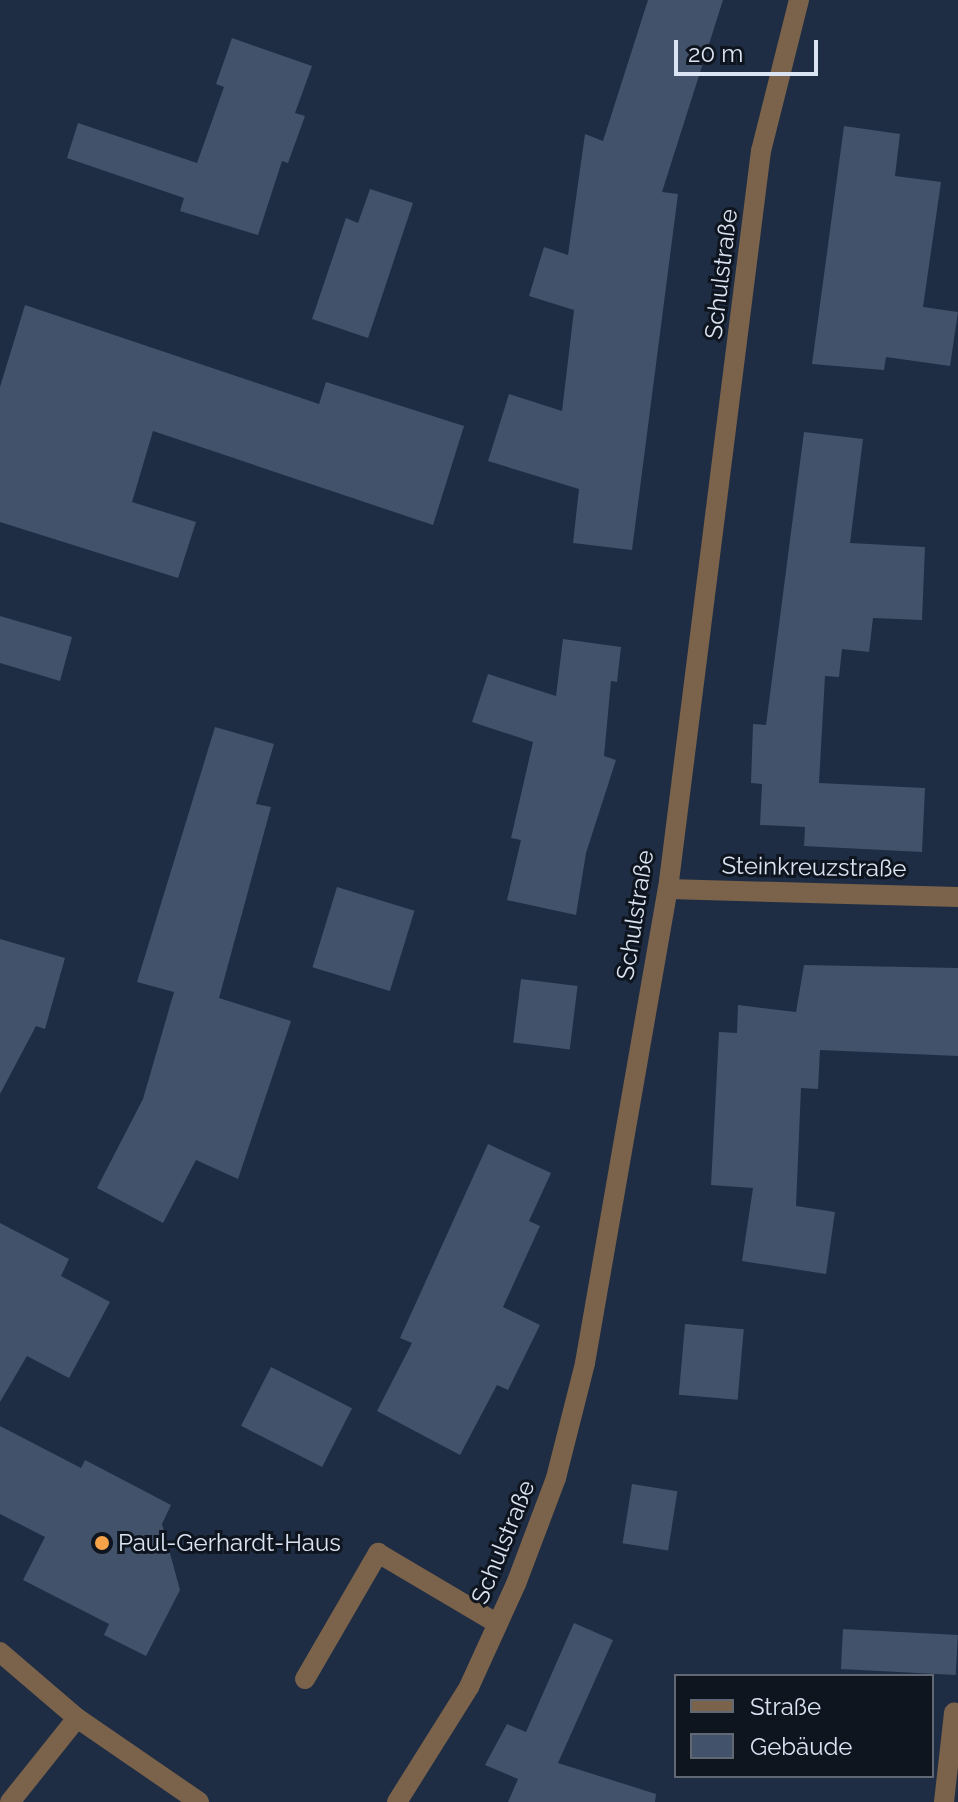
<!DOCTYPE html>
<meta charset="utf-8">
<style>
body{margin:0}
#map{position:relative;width:958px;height:1802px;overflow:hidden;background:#1e2d43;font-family:Raleway,sans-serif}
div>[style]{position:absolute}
.building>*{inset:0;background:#42526a;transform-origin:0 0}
.service>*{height:20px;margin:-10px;padding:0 10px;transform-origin:10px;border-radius:10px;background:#7a624b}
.minor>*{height:20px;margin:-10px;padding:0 10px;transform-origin:10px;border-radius:10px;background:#7a624b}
.tertiary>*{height:20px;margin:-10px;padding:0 10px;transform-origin:10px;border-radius:10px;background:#7a624b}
.dots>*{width:22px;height:22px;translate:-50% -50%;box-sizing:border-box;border:4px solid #0e151f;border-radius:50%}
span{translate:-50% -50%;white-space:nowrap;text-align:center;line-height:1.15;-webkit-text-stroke:6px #0e151f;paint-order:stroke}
.street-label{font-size:24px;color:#dae4f2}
.poi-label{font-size:24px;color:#dae4f2}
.left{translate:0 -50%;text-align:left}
.legend{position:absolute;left:674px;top:1674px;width:260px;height:104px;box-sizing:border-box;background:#0e151f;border:2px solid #606873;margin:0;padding:10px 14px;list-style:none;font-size:24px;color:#dae4f2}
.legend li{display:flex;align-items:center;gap:16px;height:40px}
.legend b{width:40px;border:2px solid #606873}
.scale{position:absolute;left:674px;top:40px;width:144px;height:36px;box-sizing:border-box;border:4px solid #dae4f2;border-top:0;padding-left:10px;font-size:24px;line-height:28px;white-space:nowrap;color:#dae4f2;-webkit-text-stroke:6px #0e151f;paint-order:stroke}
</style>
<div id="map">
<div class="building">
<div style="clip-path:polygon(648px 0,723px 0,662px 192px,678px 194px,632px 550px,573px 543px,579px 489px,488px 461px,509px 394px,562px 411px,574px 310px,529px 296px,544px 247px,568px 255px,585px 134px,603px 141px)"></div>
<div style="clip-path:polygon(232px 38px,312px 66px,295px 113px,305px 116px,288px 163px,282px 161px,258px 235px,180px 211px,184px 198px,67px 158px,78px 123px,197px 163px,224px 87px,216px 84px)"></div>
<div style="clip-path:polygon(844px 126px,900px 134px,895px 176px,941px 182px,923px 307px,958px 312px,950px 366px,886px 357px,884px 370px,812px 364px)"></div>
<div style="clip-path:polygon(370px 189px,413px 203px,368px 338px,312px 319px,346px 218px,358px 223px)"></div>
<div style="clip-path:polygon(25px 305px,319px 404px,326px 382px,464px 426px,433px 525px,153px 431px,132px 502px,196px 522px,178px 578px,0 522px,0 387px)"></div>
<div style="clip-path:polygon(804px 432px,863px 439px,850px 543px,925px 547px,922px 620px,873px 618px,869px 652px,842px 649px,839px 677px,825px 676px,819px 783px,925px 788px,922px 852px,804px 846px,805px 827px,760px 825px,762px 784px,751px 783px,753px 724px,766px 725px)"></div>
<div style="clip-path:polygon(0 616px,72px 637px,60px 681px,0 663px)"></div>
<div style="clip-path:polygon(563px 639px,621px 647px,617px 682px,611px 681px,604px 756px,616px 760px,586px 853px,576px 915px,507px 900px,521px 840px,511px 838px,533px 742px,472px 722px,488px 674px,556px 696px)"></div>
<div style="clip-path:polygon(215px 727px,274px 744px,256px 804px,271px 807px,219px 998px,291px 1021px,238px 1179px,196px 1160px,163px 1223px,97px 1188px,143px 1099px,174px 992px,137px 982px)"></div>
<div style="left:337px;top:887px;width:81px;height:84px;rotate:17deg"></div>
<div style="clip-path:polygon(0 939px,65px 958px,45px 1029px,36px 1026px,0 1094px)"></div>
<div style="clip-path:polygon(804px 965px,958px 968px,958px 1056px,820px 1050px,818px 1089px,801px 1088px,796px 1206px,835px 1212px,826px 1274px,742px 1261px,753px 1188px,711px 1185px,719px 1032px,737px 1033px,738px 1005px,796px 1012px)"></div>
<div style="left:521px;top:979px;width:57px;height:64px;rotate:7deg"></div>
<div style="clip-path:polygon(488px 1144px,551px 1173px,529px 1221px,540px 1226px,503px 1307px,540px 1325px,508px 1390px,497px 1385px,460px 1455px,377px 1411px,412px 1343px,400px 1338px)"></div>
<div style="clip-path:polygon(0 1223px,69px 1259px,61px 1276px,110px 1302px,69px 1378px,27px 1356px,0 1402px)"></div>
<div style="left:685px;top:1324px;width:59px;height:71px;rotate:5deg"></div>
<div style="left:271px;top:1367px;width:91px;height:66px;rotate:27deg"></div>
<div style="clip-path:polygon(0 1426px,81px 1468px,85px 1460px,171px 1505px,162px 1524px,180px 1590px,146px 1656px,104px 1635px,109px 1624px,23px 1580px,45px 1537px,0 1514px)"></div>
<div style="left:632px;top:1484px;width:46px;height:60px;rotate:9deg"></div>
<div style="clip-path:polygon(574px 1623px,613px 1640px,558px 1763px,656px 1794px,655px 1802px,508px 1802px,518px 1779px,485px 1765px,507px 1724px,526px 1732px)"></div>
<div style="left:843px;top:1629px;width:115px;height:40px;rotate:3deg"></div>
</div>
<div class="service">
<div style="left:305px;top:1679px;width:146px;rotate:-59.9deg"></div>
<div style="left:378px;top:1553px;width:139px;rotate:30.6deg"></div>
<div style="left:10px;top:1802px;width:107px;rotate:-51.4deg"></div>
<div style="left:944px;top:1802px;width:90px;rotate:-83.6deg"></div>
</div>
<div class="minor">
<div style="left:668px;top:889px;width:290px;rotate:1.6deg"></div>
<div style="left:0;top:1652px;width:101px;rotate:40.6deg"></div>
<div style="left:77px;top:1718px;width:148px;rotate:34.5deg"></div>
</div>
<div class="tertiary">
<div style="left:397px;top:1802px;width:136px;rotate:-57.9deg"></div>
<div style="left:469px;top:1687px;width:113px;rotate:-65.5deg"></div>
<div style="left:516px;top:1584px;width:113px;rotate:-69.3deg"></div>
<div style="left:556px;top:1478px;width:119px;rotate:-75.8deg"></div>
<div style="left:585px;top:1363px;width:481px;rotate:-80.1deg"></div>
<div style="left:668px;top:889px;width:744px;rotate:-82.82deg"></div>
<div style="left:761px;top:151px;width:156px;rotate:-75.9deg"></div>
</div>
<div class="dots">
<div style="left:102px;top:1543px;background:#f6a248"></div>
</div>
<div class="street-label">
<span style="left:721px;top:274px;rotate:-83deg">Schulstraße</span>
<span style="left:814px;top:867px;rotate:1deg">Steinkreuzstraße</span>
<span style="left:635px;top:915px;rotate:-81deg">Schulstraße</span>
<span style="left:503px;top:1542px;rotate:-68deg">Schulstraße</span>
</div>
<div class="poi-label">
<span class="left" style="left:118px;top:1543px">Paul-Gerhardt-Haus</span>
</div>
<ul class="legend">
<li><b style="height:10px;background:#7a624b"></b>Straße</li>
<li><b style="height:22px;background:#42526a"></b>Gebäude</li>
</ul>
<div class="scale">20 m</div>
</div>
